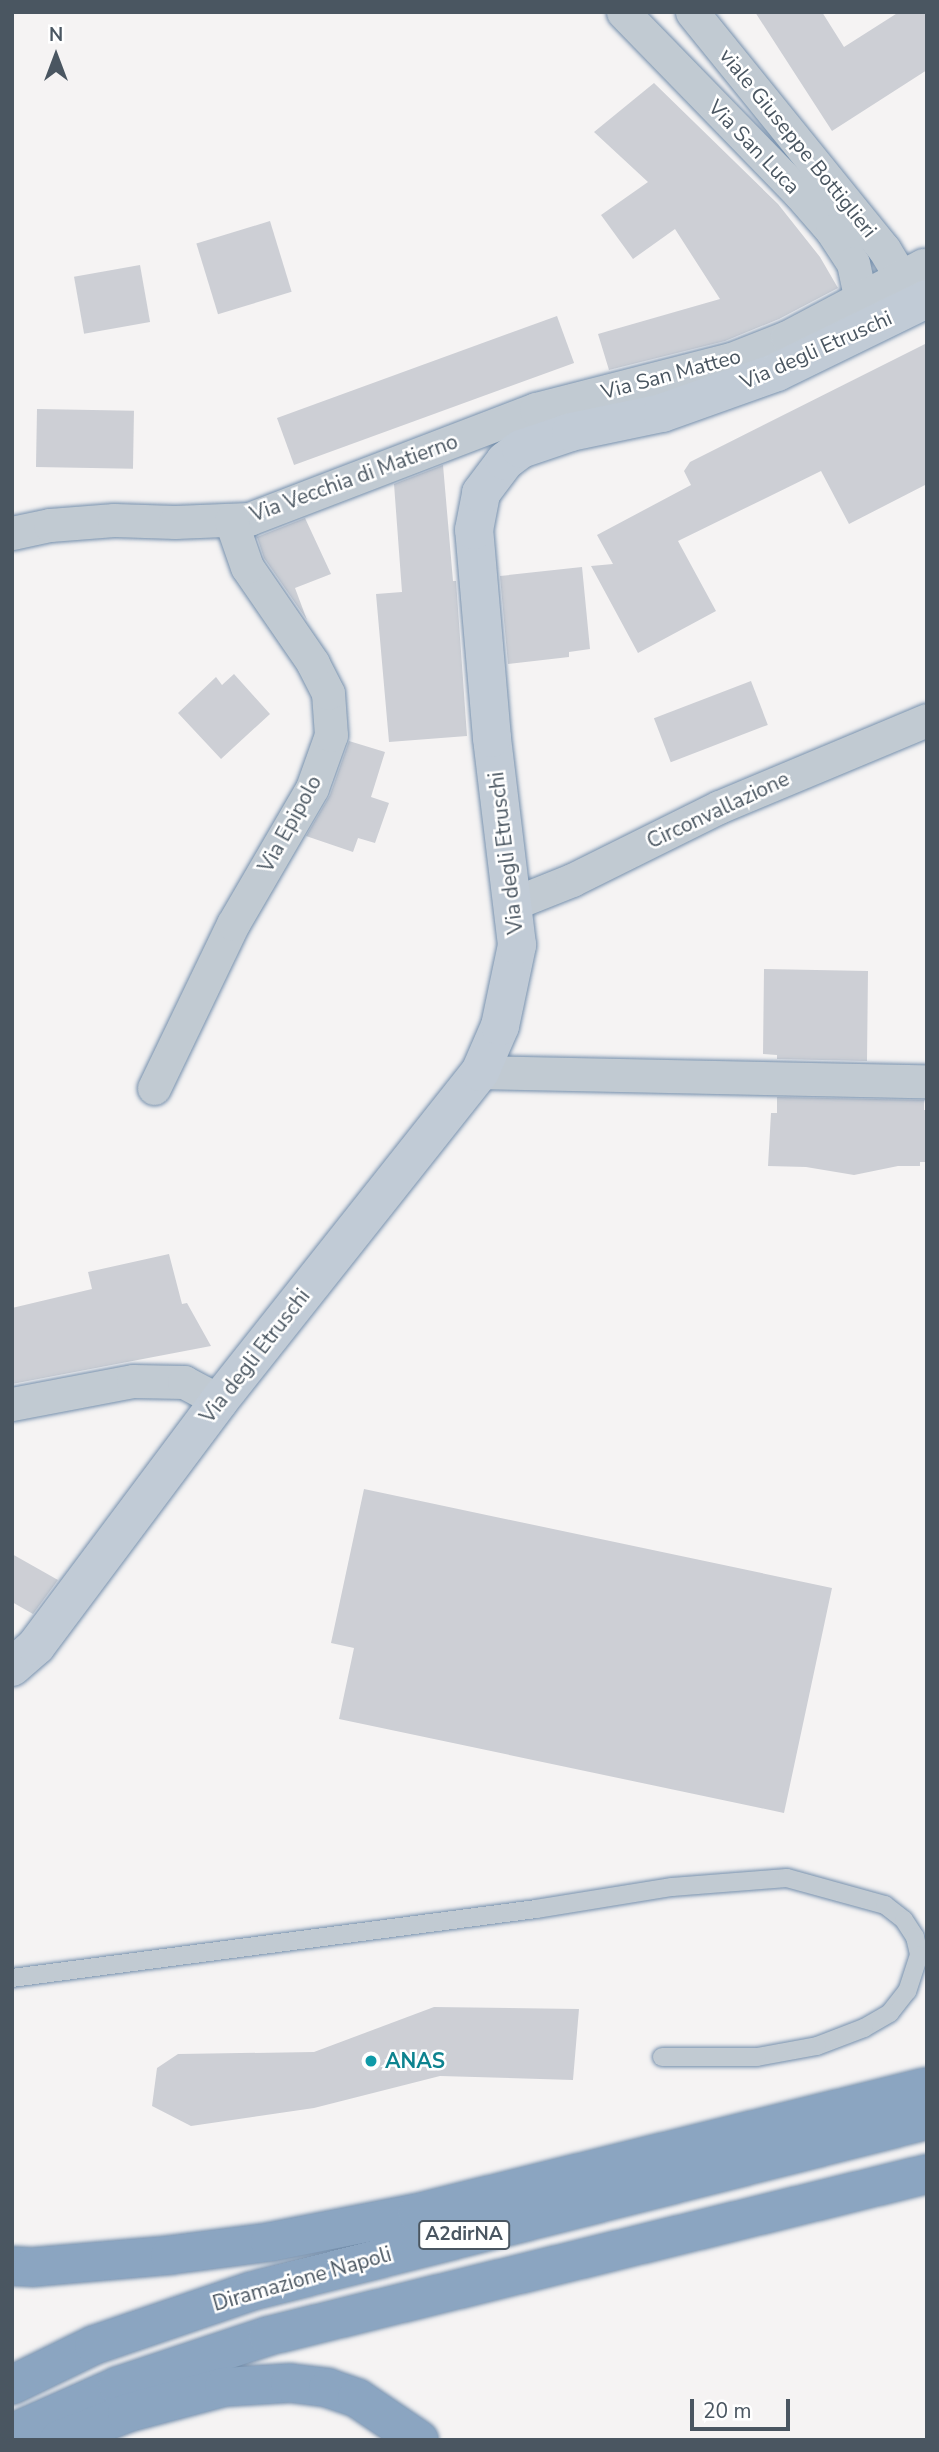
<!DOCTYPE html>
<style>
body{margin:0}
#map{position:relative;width:939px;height:2452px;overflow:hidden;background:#f5f3f3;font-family:"Nunito Sans",sans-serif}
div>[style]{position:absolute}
.building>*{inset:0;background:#cdcfd5;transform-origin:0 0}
.roads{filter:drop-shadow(0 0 2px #7690ad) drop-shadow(0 0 2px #7690ad)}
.lane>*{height:18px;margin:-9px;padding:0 9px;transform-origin:9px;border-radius:9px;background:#c1cad2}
.street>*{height:33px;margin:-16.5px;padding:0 16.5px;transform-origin:16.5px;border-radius:16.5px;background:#c1cad2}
.secondary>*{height:38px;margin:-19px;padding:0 19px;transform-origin:19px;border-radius:19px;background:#c1cbd6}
.highway>*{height:38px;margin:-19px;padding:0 19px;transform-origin:19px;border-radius:19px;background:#8ba5c1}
.dots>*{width:19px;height:19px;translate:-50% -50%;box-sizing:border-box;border:4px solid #fff;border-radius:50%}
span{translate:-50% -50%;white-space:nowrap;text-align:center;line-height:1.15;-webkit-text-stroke:5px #fff;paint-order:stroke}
.shield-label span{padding:2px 5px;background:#fff;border:2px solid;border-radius:5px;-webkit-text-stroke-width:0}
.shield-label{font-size:19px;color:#4a5661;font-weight:700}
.street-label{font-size:21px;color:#4a5661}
.culture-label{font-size:21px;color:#0d838f;font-weight:700}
.left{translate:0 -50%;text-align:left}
.frame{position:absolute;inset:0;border:14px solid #4a5661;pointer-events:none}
.north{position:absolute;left:21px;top:21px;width:70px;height:70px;-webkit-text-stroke:5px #fff;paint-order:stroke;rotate:0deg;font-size:19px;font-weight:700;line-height:28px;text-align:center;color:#4a5661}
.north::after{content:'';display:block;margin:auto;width:24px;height:32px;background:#4a5661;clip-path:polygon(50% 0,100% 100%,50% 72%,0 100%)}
.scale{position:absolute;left:690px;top:2399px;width:100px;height:32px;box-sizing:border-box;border:4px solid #4a5661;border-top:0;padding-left:9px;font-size:21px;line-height:24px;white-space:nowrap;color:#4a5661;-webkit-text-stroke:5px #fff;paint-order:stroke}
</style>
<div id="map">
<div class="building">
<div style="clip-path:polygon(755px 12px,822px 12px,844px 47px,899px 12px,927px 12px,927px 70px,832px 131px)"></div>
<div style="clip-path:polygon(654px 83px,778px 204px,820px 257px,838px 288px,779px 319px,725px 341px,609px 370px,598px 334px,720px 299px,675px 229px,633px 259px,601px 215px,648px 182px,594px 132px)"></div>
<div style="left:270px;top:221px;width:74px;height:77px;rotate:73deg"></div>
<div style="left:140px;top:265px;width:58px;height:67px;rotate:80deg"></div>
<div style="left:557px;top:316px;width:50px;height:298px;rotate:70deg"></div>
<div style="clip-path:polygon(927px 343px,927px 484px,849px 524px,821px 471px,678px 541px,716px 611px,638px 653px,591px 566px,613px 564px,597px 535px,691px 485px,684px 471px,690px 462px)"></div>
<div style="left:37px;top:409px;width:97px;height:58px;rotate:1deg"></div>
<div style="clip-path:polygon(443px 465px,453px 581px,456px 581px,467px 736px,389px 742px,376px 594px,402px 592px,394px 484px)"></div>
<div style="clip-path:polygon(305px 518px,331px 574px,295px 588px,307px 620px,264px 558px,257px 537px)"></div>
<div style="clip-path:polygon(582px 567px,590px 649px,569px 652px,569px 657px,508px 664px,500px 576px)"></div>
<div style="clip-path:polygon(234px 674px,270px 714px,221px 759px,178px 713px,216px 677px,222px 685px)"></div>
<div style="left:751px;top:681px;width:47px;height:104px;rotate:69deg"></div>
<div style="clip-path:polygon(349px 741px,385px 752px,371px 797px,389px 803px,375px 843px,358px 838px,353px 852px,306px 836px,330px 795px)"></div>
<div style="clip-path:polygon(764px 969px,868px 971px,867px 1061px,777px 1059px,777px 1055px,763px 1054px)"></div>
<div style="clip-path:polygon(777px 1097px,924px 1100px,924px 1110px,927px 1110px,927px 1162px,920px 1162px,920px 1166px,898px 1166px,854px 1175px,806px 1167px,768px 1166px,771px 1113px,777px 1113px)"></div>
<div style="clip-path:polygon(169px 1254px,182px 1304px,187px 1303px,211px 1346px,12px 1384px,12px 1308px,92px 1289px,88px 1272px)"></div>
<div style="clip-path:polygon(364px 1489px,832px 1588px,784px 1813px,339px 1719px,354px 1648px,331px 1643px)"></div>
<div style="clip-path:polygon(12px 1554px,58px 1580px,33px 1614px,12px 1602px)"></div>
<div style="clip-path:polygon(434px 2007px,579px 2009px,573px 2080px,440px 2076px,314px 2108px,191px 2126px,152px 2106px,157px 2068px,178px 2054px,314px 2052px)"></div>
</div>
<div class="roads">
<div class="lane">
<div style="left:12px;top:1978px;width:529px;rotate:-7.5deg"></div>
<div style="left:536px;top:1909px;width:138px;rotate:-9.2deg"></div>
<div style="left:672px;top:1887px;width:115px;rotate:-4.5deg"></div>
<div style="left:787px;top:1878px;width:102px;rotate:15.4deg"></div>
<div style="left:885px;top:1905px;width:24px;rotate:38deg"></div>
<div style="left:904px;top:1920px;width:20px;rotate:57deg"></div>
<div style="left:915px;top:1937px;width:18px;rotate:77deg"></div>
<div style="left:919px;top:1955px;width:38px;rotate:108deg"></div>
<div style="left:907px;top:1991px;width:28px;rotate:128deg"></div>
<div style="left:890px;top:2013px;width:30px;rotate:150deg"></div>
<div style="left:864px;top:2028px;width:50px;rotate:159deg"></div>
<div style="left:817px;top:2046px;width:61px;rotate:169.6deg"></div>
<div style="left:757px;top:2057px;width:95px;rotate:180deg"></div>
</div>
<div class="street">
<div style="left:623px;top:12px;width:252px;rotate:45.8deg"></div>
<div style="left:799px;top:193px;width:50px;rotate:49deg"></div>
<div style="left:832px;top:231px;width:38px;rotate:57deg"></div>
<div style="left:853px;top:263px;width:35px;rotate:78deg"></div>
<div style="left:692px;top:12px;width:305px;rotate:51deg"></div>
<div style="left:884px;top:249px;width:31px;rotate:59deg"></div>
<div style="left:12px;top:533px;width:39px;rotate:-12deg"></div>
<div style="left:50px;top:525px;width:64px;rotate:-4.5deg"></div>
<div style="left:114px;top:520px;width:61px;rotate:1.9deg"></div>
<div style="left:175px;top:522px;width:74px;rotate:-2.3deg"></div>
<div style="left:249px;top:519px;width:307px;rotate:-21deg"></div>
<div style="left:536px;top:409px;width:201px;rotate:-14.4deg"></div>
<div style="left:731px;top:359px;width:60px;rotate:-21.4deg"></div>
<div style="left:787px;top:337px;width:154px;rotate:-27.9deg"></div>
<div style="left:512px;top:904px;width:65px;rotate:-21.8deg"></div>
<div style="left:572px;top:880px;width:164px;rotate:-26.4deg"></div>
<div style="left:719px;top:807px;width:225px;rotate:-22.7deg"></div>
<div style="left:480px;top:1072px;width:447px;rotate:1.2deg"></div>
<div style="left:154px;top:1088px;width:182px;rotate:-64.3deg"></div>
<div style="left:233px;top:924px;width:157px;rotate:-59.8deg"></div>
<div style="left:312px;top:788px;width:56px;rotate:-70.3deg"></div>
<div style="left:331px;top:735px;width:42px;rotate:-94.1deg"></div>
<div style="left:328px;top:693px;width:34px;rotate:-117deg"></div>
<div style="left:313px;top:663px;width:116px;rotate:-124.5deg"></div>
<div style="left:247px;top:567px;width:49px;rotate:-109.2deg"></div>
<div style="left:12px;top:1404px;width:123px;rotate:-10.8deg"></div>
<div style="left:133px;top:1381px;width:51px;rotate:1.1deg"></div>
<div style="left:184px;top:1382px;width:40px;rotate:28deg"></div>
</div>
<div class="secondary">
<div style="left:12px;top:1667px;width:32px;rotate:-41deg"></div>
<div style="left:36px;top:1646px;width:306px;rotate:-53.2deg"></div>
<div style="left:219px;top:1401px;width:420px;rotate:-51.6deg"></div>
<div style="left:480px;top:1072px;width:50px;rotate:-66.5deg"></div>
<div style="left:500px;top:1026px;width:83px;rotate:-78.1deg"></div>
<div style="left:517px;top:945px;width:209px;rotate:-96.9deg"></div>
<div style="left:492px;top:738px;width:209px;rotate:-94.9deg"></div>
<div style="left:474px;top:530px;width:38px;rotate:-79deg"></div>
<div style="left:481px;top:493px;width:40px;rotate:-53deg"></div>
<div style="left:505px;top:461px;width:20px;rotate:-37deg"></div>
<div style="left:521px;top:449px;width:53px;rotate:-18.8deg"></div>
<div style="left:571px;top:432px;width:93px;rotate:-11.8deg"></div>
<div style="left:662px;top:413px;width:122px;rotate:-19.6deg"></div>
<div style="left:777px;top:372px;width:167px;rotate:-26deg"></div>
</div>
<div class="highway">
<div style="left:12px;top:2266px;width:22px;rotate:3deg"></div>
<div style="left:34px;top:2267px;width:137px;rotate:-5deg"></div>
<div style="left:170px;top:2255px;width:101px;rotate:-7.4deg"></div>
<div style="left:270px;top:2242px;width:150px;rotate:-11.2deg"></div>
<div style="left:417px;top:2213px;width:525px;rotate:-13.88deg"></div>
<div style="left:12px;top:2385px;width:91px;rotate:-26deg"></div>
<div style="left:94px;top:2345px;width:167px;rotate:-18.9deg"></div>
<div style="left:252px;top:2291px;width:696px;rotate:-14.22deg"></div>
<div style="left:12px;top:2433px;width:116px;rotate:-23.9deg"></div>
<div style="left:118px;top:2386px;width:158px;rotate:-18.4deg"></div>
<div style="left:268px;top:2336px;width:679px;rotate:-13.81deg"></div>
<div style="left:59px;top:2440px;width:73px;rotate:-21.7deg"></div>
<div style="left:127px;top:2413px;width:100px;rotate:-15deg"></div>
<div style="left:224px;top:2387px;width:66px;rotate:-3.5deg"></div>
<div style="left:290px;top:2383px;width:38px;rotate:7deg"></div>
<div style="left:328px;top:2388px;width:31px;rotate:19deg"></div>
<div style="left:357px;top:2398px;width:75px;rotate:34.1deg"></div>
</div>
</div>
<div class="dots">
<div style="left:371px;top:2061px;background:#0f9aa8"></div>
</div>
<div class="shield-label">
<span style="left:464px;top:2235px">A2dirNA</span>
</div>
<div class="street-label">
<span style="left:798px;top:143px;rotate:51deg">viale Giuseppe Bottiglieri</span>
<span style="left:754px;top:147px;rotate:46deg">Via San Luca</span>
<span style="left:816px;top:350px;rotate:-24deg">Via degli Etruschi</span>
<span style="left:671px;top:374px;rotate:-15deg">Via San Matteo</span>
<span style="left:354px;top:478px;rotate:-20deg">Via Vecchia di Matierno</span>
<span style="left:718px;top:810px;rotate:-25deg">Circonvallazione</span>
<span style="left:290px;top:824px;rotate:-61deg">Via Epipolo</span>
<span style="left:506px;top:853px;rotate:-97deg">Via degli Etruschi</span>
<span style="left:255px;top:1356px;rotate:-52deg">Via degli Etruschi</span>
<span style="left:302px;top:2279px;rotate:-16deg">Diramazione Napoli</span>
</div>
<div class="culture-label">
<span class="left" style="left:385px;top:2061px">ANAS</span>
</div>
<div class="frame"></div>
<div class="north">N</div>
<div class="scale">20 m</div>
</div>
